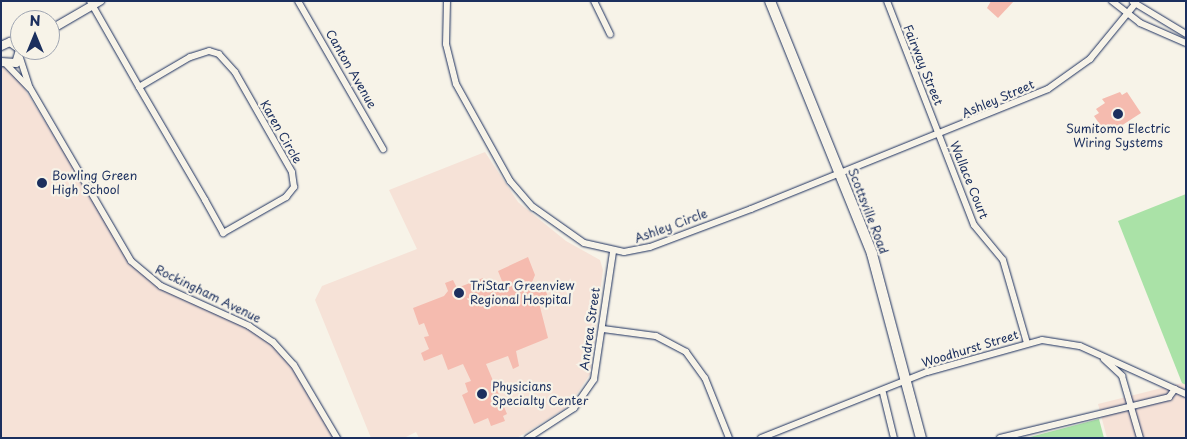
<!DOCTYPE html>
<style>
body{margin:0}
#map{position:relative;width:1187px;height:439px;overflow:hidden;background:#f7f3e8;font-family:"Playpen Sans",sans-serif}
div>[style]{position:absolute}
.built>*{inset:0;background:#f6e2d7}
.green>*{inset:0;background:#aae2a7}
.building>*{inset:0;background:#f5bbaf}
.roads{filter:drop-shadow(0 0 1px #1b2f5e) drop-shadow(0 0 1px #1b2f5e)}
.minor>*{height:6px;margin:-3px;padding:0 3px;transform-origin:3px;border-radius:3px;background:#f7f3e8}
.tertiary>*{height:8px;margin:-4px;padding:0 4px;transform-origin:4px;border-radius:4px;background:#f7f3e8}
.primary>*{height:10px;margin:-5px;padding:0 5px;transform-origin:5px;border-radius:5px;background:#f7f3e8}
.dots>*{width:14px;height:14px;translate:-50% -50%;box-sizing:border-box;border:2px solid #f7f3e8;border-radius:50%}
span{translate:-50% -50%;white-space:nowrap;text-align:center;line-height:1.15;-webkit-text-stroke:4.5px #f7f3e8;paint-order:stroke}
.street-label{font-size:12px;color:#1b2f5e}
.poi-label{font-size:12px;color:#1b2f5e}
.left{translate:0 -50%;text-align:left}
.frame{position:absolute;inset:0;border:2px solid #1b2f5e;pointer-events:none}
.north{position:absolute;left:10px;top:10px;width:50px;height:50px;box-sizing:border-box;background:#f7f3e8;border:1px solid #9fa5b1;border-radius:50%;rotate:0deg;font-size:14px;font-weight:700;line-height:20px;text-align:center;color:#1b2f5e}
.north::after{content:'';display:block;margin:auto;width:18px;height:22px;background:#1b2f5e;clip-path:polygon(50% 0,100% 100%,50% 72%,0 100%)}
</style>
<div id="map">
<div class="built">
<div style="clip-path:polygon(1px 66px,8px 67px,20px 81px,129px 258px,146px 276px,273px 342px,294px 365px,337px 438px,1px 438px)"></div>
<div style="clip-path:polygon(485px 152px,518px 202px,566px 241px,600px 260px,603px 270px,590px 374px,569px 406px,517px 438px,419px 438px,416px 432px,404px 438px,371px 438px,315px 300px,322px 286px,417px 249px,389px 190px)"></div>
<div style="clip-path:polygon(1186px 382px,1186px 438px,1107px 438px,1098px 404px)"></div>
</div>
<div class="green">
<div style="clip-path:polygon(1186px 194px,1186px 385px,1182px 383px,1118px 221px)"></div>
<div style="clip-path:polygon(1099px 419px,1104px 438px,1026px 438px)"></div>
</div>
<div class="building">
<div style="clip-path:polygon(991px 1px,1014px 1px,998px 18px,987px 8px)"></div>
<div style="clip-path:polygon(1120px 92px,1122px 95px,1127px 92px,1141px 113px,1107px 135px,1094px 116px,1099px 113px,1096px 109px,1105px 103px,1102px 99px)"></div>
<div style="clip-path:polygon(528px 257px,535px 275px,530px 287px,542px 282px,549px 299px,539px 303px,548px 338px,516px 351px,519px 366px,513px 369px,508px 356px,486px 364px,507px 414px,503px 416px,505px 421px,491px 426px,488px 418px,474px 424px,462px 395px,468px 392px,465px 383px,471px 381px,463px 364px,448px 370px,442px 354px,424px 361px,421px 353px,429px 349px,424px 337px,429px 336px,424px 323px,419px 325px,413px 308px,444px 296px,448px 291px,445px 283px,453px 280px,457px 288px,483px 278px,489px 292px,504px 286px,498px 271px)"></div>
</div>
<div class="roads">
<div class="minor">
<div style="left:90px;top:1px;width:99px;rotate:60.3deg"></div>
<div style="left:139px;top:87px;width:131px;rotate:59.7deg"></div>
<div style="left:205px;top:200px;width:38px;rotate:61deg"></div>
<div style="left:223px;top:233px;width:73px;rotate:-29.7deg"></div>
<div style="left:286px;top:197px;width:13px;rotate:-51deg"></div>
<div style="left:294px;top:187px;width:15px;rotate:-98deg"></div>
<div style="left:292px;top:172px;width:115px;rotate:-119.7deg"></div>
<div style="left:235px;top:72px;width:24px;rotate:-132deg"></div>
<div style="left:219px;top:54px;width:10px;rotate:-163deg"></div>
<div style="left:209px;top:51px;width:20px;rotate:162deg"></div>
<div style="left:190px;top:57px;width:59px;rotate:149.5deg"></div>
<div style="left:298px;top:1px;width:171px;rotate:60.1deg"></div>
<div style="left:447px;top:1px;width:43px;rotate:91.3deg"></div>
<div style="left:446px;top:44px;width:41px;rotate:76deg"></div>
<div style="left:456px;top:84px;width:111px;rotate:60.9deg"></div>
<div style="left:510px;top:181px;width:35px;rotate:49deg"></div>
<div style="left:533px;top:207px;width:62px;rotate:35.2deg"></div>
<div style="left:584px;top:243px;width:41px;rotate:12.7deg"></div>
<div style="left:624px;top:252px;width:26px;rotate:-11deg"></div>
<div style="left:650px;top:247px;width:108px;rotate:-20.6deg"></div>
<div style="left:751px;top:209px;width:320px;rotate:-22deg"></div>
<div style="left:1048px;top:89px;width:52px;rotate:-35.5deg"></div>
<div style="left:1090px;top:59px;width:71px;rotate:-50.7deg"></div>
<div style="left:594px;top:1px;width:37px;rotate:64deg"></div>
<div style="left:887px;top:1px;width:240px;rotate:68.8deg"></div>
<div style="left:974px;top:225px;width:45px;rotate:50.4deg"></div>
<div style="left:1003px;top:260px;width:86px;rotate:73.9deg"></div>
<div style="left:1112px;top:1px;width:36px;rotate:38deg"></div>
<div style="left:1140px;top:23px;width:50px;rotate:23.5deg"></div>
<div style="left:1133px;top:2px;width:62px;rotate:31.1deg"></div>
<div style="left:20px;top:58px;width:32px;rotate:72deg"></div>
<div style="left:30px;top:88px;width:200px;rotate:59.7deg"></div>
<div style="left:131px;top:261px;width:39px;rotate:40deg"></div>
<div style="left:161px;top:286px;width:97px;rotate:24.4deg"></div>
<div style="left:249px;top:326px;width:29px;rotate:34deg"></div>
<div style="left:273px;top:342px;width:31px;rotate:48deg"></div>
<div style="left:294px;top:365px;width:85px;rotate:59.5deg"></div>
<div style="left:7px;top:65px;width:32px;rotate:46deg"></div>
<div style="left:603px;top:329px;width:53px;rotate:7.5deg"></div>
<div style="left:656px;top:336px;width:34px;rotate:28deg"></div>
<div style="left:686px;top:352px;width:32px;rotate:54deg"></div>
<div style="left:705px;top:378px;width:65px;rotate:68.2deg"></div>
<div style="left:1104px;top:359px;width:25px;rotate:43deg"></div>
<div style="left:1122px;top:376px;width:65px;rotate:73.8deg"></div>
<div style="left:883px;top:393px;width:46px;rotate:76.3deg"></div>
<div style="left:528px;top:438px;width:55px;rotate:-33.1deg"></div>
<div style="left:574px;top:408px;width:35px;rotate:-55deg"></div>
<div style="left:594px;top:379px;width:128px;rotate:-81.5deg"></div>
<div style="left:761px;top:438px;width:179px;rotate:-21.7deg"></div>
<div style="left:927px;top:372px;width:119px;rotate:-15.5deg"></div>
<div style="left:1042px;top:340px;width:38px;rotate:9deg"></div>
<div style="left:1080px;top:346px;width:116px;rotate:24.4deg"></div>
<div style="left:1000px;top:438px;width:174px;rotate:-13.6deg"></div>
<div style="left:1169px;top:397px;width:10px;rotate:-53deg"></div>
</div>
<div class="tertiary">
<div style="left:50px;top:30px;width:58px;rotate:-30.1deg"></div>
<div style="left:1px;top:46px;width:10px;rotate:-24deg"></div>
<div style="left:10px;top:42px;width:12px;rotate:35deg"></div>
<div style="left:1px;top:62px;width:15px;rotate:4deg"></div>
<div style="left:16px;top:63px;width:14px;rotate:-73deg"></div>
</div>
<div class="primary">
<div style="left:770px;top:1px;width:273px;rotate:68deg"></div>
<div style="left:872px;top:254px;width:190px;rotate:75.1deg"></div>
</div>
</div>
<div class="dots">
<div style="left:1118px;top:114px;background:#1b2f5e"></div>
<div style="left:42px;top:183px;background:#1b2f5e"></div>
<div style="left:459px;top:293px;background:#1b2f5e"></div>
<div style="left:482px;top:394px;background:#1b2f5e"></div>
</div>
<div class="street-label">
<span style="left:923px;top:65px;rotate:68deg">Fairway Street</span>
<span style="left:351px;top:69px;rotate:60deg">Canton Avenue</span>
<span style="left:998px;top:99px;rotate:-23deg">Ashley Street</span>
<span style="left:281px;top:132px;rotate:60deg">Karen Circle</span>
<span style="left:969px;top:180px;rotate:68deg">Wallace Court</span>
<span style="left:868px;top:211px;rotate:69deg">Scottsville Road</span>
<span style="left:671px;top:226px;rotate:-20deg">Ashley Circle</span>
<span style="left:208px;top:294px;rotate:26deg">Rockingham Avenue</span>
<span style="left:590px;top:329px;rotate:-82deg">Andrea Street</span>
<span style="left:970px;top:349px;rotate:-17deg">Woodhurst Street</span>
</div>
<div class="poi-label">
<span style="left:1118px;top:136px">Sumitomo Electric<br>Wiring Systems</span>
<span class="left" style="left:52px;top:183px">Bowling Green<br>High School</span>
<span class="left" style="left:470px;top:293px">TriStar Greenview<br>Regional Hospital</span>
<span class="left" style="left:492px;top:394px">Physicians<br>Specialty Center</span>
</div>
<div class="frame"></div>
<div class="north">N</div>
</div>
